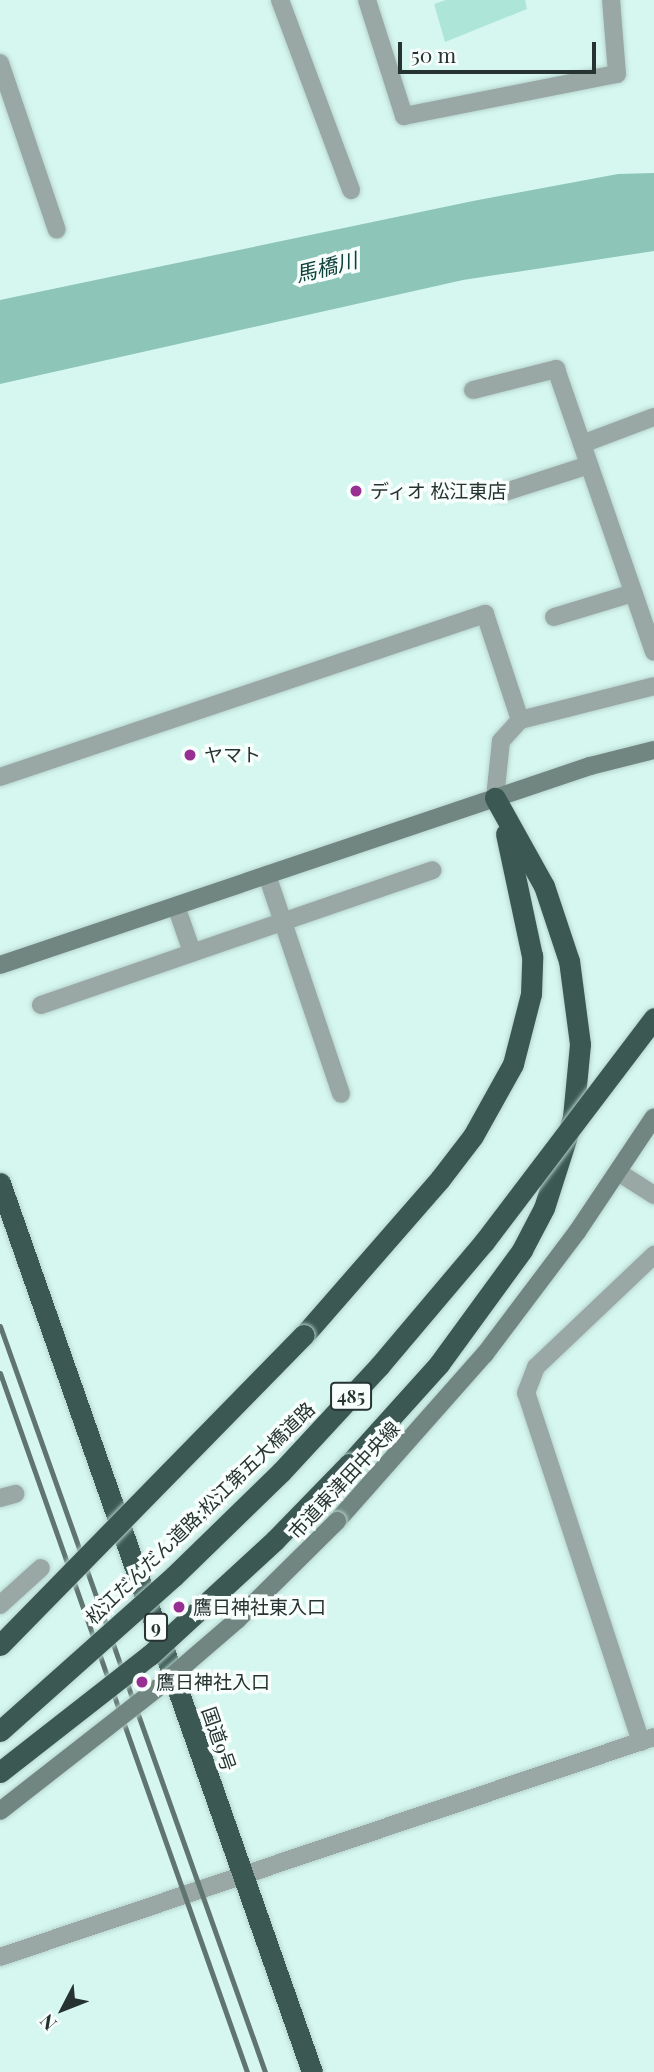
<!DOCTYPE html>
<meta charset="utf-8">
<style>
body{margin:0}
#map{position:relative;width:654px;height:2072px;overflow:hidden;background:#d5f7ef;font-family:"Playfair Display","Noto Sans JP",serif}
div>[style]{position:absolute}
.green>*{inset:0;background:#ade5d9}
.water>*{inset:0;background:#8dc5b9}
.roads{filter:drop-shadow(0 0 2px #b6d4cd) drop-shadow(0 0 2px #b6d4cd)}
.street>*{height:18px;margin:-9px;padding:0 9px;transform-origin:9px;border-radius:9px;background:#9aa8a5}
.secondary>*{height:18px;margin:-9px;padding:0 9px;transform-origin:9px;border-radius:9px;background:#718681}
.highway>*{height:21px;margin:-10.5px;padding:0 10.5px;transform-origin:10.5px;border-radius:10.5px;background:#3b5852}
.rail>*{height:5px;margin:-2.5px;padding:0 2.5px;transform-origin:2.5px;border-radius:2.5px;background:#617570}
.bridges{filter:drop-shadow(0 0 2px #b6d4cd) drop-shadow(0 0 2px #b6d4cd)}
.secondary-bridge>*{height:18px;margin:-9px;padding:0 9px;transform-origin:9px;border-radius:9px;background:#718681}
.highway-bridge>*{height:21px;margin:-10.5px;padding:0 10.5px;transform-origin:10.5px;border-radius:10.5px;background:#3b5852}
.dots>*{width:19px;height:19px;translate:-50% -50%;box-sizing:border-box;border:4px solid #f7fefc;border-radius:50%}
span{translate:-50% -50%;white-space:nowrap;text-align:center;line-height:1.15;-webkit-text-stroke:7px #f7fefc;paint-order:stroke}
.shield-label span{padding:2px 5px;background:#f7fefc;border:2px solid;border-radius:5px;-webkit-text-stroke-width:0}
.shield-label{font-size:18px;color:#263330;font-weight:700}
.poi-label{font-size:19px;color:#263330}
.left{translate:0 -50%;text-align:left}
.street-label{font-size:19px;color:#263330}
.water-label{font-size:21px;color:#0e4139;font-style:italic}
.north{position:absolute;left:28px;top:1974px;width:70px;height:70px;-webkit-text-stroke:5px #f7fefc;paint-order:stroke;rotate:228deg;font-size:19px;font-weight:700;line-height:28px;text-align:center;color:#263330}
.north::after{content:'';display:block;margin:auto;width:24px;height:32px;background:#263330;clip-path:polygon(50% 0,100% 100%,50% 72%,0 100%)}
.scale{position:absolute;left:398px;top:42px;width:198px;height:32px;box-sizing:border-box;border:4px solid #263330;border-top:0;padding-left:9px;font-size:21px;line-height:24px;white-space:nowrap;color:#263330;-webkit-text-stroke:5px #f7fefc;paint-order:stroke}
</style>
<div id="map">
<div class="green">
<div style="clip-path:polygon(446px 0,525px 0,527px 9px,445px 42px,434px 4px)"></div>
</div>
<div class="water">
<div style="clip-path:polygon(654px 173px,654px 251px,463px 280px,0 384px,0 300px,473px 201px,618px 174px)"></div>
</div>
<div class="roads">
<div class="street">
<div style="left:280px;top:0;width:203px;rotate:69.5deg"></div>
<div style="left:367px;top:0;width:122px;rotate:72.3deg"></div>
<div style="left:404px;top:116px;width:217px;rotate:-11.2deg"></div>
<div style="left:617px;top:74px;width:74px;rotate:-94.6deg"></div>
<div style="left:0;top:63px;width:176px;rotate:71.2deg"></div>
<div style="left:473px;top:390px;width:86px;rotate:-14.2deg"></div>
<div style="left:556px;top:369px;width:299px;rotate:70.9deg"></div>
<div style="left:582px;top:444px;width:77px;rotate:-20.6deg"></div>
<div style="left:502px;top:493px;width:91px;rotate:-17.8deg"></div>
<div style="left:554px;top:617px;width:83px;rotate:-16.9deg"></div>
<div style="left:0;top:777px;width:512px;rotate:-18.58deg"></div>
<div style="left:485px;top:614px;width:112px;rotate:71.7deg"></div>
<div style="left:495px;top:798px;width:57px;rotate:-84deg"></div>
<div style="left:501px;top:741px;width:28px;rotate:-48deg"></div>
<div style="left:520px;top:720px;width:138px;rotate:-14.2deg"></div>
<div style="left:267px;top:875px;width:231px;rotate:71.3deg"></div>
<div style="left:176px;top:906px;width:49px;rotate:70.8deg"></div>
<div style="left:41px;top:1005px;width:414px;rotate:-19deg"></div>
<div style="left:618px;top:1172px;width:43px;rotate:32.6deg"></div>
<div style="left:0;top:1498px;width:16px;rotate:-15deg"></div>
<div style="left:0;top:1605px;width:55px;rotate:-42.1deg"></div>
<div style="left:641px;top:1742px;width:367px;rotate:-108.2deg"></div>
<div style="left:526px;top:1393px;width:28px;rotate:-69deg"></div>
<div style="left:536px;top:1367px;width:163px;rotate:-43.5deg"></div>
<div style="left:0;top:1957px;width:690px;rotate:-18.59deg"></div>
</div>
<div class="secondary">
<div style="left:0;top:965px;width:623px;rotate:-18.64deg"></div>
<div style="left:590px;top:766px;width:66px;rotate:-14deg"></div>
<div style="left:337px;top:1521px;width:223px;rotate:-48.5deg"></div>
<div style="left:485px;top:1354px;width:153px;rotate:-53deg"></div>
<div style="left:577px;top:1232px;width:138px;rotate:-56.2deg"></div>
</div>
<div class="highway">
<div style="left:0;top:1183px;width:942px;rotate:70.66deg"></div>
<div style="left:304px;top:1335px;width:207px;rotate:-48.9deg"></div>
<div style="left:440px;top:1179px;width:54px;rotate:-52.5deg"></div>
<div style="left:473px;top:1136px;width:82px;rotate:-60.9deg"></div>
<div style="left:513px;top:1064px;width:72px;rotate:-75.6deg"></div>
<div style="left:531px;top:994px;width:38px;rotate:-88deg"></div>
<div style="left:532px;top:956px;width:125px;rotate:-102deg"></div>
<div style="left:349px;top:1464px;width:135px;rotate:-48deg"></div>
<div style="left:439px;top:1364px;width:141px;rotate:-53.9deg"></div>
<div style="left:522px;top:1250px;width:47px;rotate:-62.4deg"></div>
<div style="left:544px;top:1208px;width:96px;rotate:-72.3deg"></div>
<div style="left:573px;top:1117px;width:73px;rotate:-84.5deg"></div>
<div style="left:580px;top:1044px;width:84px;rotate:-97.5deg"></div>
<div style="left:569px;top:961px;width:79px;rotate:-108.4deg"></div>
<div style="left:544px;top:886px;width:101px;rotate:-119.1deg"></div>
</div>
</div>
<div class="rail">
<div style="left:0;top:1326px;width:792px;rotate:70.44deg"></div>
<div style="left:0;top:1373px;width:741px;rotate:70.54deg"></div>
</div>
<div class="bridges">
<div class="secondary-bridge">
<div style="left:0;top:1811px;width:209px;rotate:-38deg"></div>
<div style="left:165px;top:1682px;width:95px;rotate:-40.7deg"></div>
<div style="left:237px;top:1620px;width:141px;rotate:-44.7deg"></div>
</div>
<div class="highway-bridge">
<div style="left:0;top:1645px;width:434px;rotate:-45.6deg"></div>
<div style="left:0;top:1731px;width:233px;rotate:-41.7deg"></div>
<div style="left:174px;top:1576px;width:149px;rotate:-44.2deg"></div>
<div style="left:281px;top:1472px;width:146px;rotate:-47.2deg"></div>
<div style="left:380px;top:1365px;width:161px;rotate:-49.8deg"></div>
<div style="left:484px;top:1242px;width:281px;rotate:-52.8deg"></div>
<div style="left:0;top:1772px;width:190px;rotate:-38deg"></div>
<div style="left:150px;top:1655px;width:170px;rotate:-42.6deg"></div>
<div style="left:275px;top:1540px;width:106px;rotate:-45.8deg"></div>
</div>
</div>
<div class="dots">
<div style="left:356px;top:491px;background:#982f92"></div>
<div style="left:190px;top:755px;background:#982f92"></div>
<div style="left:179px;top:1607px;background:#982f92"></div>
<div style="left:142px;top:1682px;background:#982f92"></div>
</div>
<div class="shield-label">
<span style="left:351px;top:1396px">485</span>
<span style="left:156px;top:1627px">9</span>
</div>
<div class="poi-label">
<span class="left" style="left:370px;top:491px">ディオ 松江東店</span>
<span class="left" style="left:204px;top:755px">ヤマト</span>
<span class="left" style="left:193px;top:1607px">鷹日神社東入口</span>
<span class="left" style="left:156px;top:1682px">鷹日神社入口</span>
</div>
<div class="street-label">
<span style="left:344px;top:1480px;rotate:-47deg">市道東津田中央線</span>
<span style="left:200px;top:1513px;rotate:-44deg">松江だんだん道路;松江第五大橋道路</span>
<span style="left:219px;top:1739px;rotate:71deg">国道9号</span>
</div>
<div class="water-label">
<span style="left:326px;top:266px;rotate:-14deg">馬橋川</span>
</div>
<div class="north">N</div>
<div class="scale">50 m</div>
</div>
